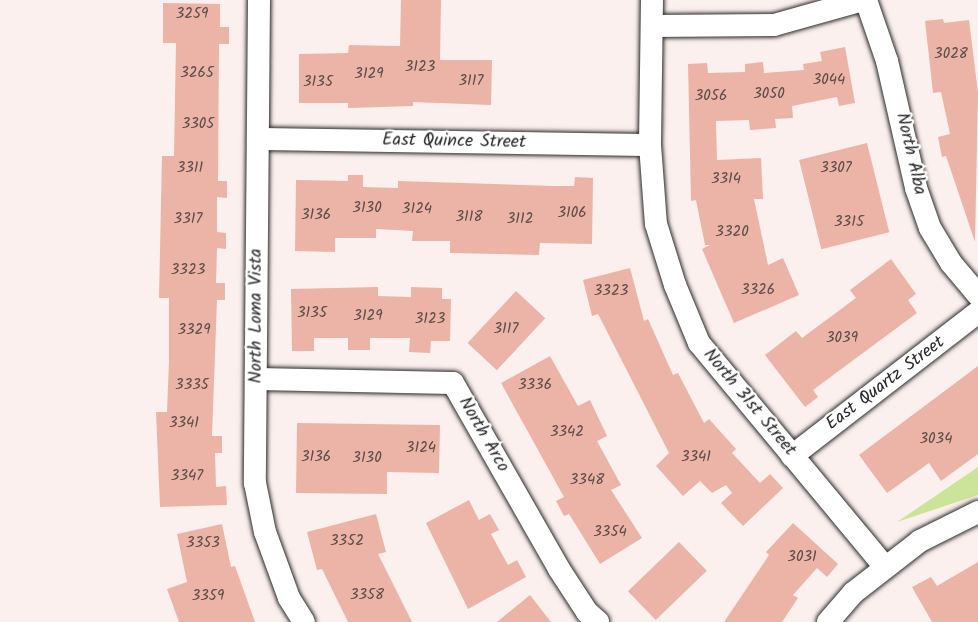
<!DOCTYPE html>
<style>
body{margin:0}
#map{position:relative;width:978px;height:622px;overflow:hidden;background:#fbf0ed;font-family:Kalam,sans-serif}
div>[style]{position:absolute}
.green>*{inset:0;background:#cce49a}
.building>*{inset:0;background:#ecb3a7;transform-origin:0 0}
.roads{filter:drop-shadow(0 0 2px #2b2b2b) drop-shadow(0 0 2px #2b2b2b)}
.minor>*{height:22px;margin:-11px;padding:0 11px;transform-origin:11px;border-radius:11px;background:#fff}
span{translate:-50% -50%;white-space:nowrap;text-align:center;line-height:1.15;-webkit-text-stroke:4.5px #fff;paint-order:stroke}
.number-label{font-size:15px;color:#5b4d4a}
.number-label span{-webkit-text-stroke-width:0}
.street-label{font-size:18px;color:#2b2b2b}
</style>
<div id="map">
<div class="green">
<div style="clip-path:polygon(978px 467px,978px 495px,897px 522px)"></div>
</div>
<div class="building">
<div style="clip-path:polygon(401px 0,441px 0,440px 60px,492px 60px,491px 105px,413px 102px,413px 106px,348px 108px,348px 103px,299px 103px,299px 54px,348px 53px,349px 45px,400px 46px)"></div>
<div style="clip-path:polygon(163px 3px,220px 4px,220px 27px,229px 27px,229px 44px,219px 44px,218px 181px,227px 181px,227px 198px,217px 197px,217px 232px,226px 233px,226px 249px,217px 248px,216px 283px,225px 283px,225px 300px,217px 300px,212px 436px,222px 436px,222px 453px,215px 453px,216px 487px,226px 486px,227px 505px,160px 507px,156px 412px,167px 412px,169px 361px,169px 298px,159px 298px,162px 156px,174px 156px,176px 43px,163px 43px)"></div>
<div style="clip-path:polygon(943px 19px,944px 23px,969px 20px,978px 93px,975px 242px,946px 156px,942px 157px,938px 137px,950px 134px,941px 92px,933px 93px,925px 21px)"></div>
<div style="clip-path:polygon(845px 47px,855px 103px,839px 106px,837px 97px,792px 106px,793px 118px,775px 119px,776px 128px,750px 130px,749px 120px,716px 121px,717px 160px,761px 158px,763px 199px,754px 199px,768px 265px,783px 258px,799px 295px,734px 323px,702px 249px,710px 245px,705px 245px,696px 200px,691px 201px,688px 64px,707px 63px,708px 73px,745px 72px,745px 64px,763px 62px,764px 73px,804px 70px,803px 64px,822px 61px,820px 52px)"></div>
<div style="left:867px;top:143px;width:92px;height:70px;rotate:76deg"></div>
<div style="clip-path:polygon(348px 175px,363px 175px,363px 187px,398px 188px,398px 181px,553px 186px,574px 186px,575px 177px,593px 178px,592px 244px,540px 243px,539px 255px,450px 253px,450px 241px,412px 241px,413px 231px,376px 229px,376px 238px,335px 238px,335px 252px,295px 251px,296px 180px,348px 181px)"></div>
<div style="clip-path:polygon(891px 259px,916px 294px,908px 300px,917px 313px,813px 390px,818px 397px,805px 407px,765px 355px,796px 331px,802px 338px,856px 298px,850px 290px)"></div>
<div style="clip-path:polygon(630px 268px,644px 321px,648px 319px,673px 375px,678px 373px,704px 423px,709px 419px,736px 449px,732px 453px,760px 483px,770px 474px,783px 488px,743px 526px,721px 503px,732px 493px,726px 485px,712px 493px,700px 481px,683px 496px,656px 466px,669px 453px,598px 314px,592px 316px,583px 280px)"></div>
<div style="clip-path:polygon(378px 287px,378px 296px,411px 297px,411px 287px,442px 288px,442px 299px,451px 299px,450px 341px,431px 341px,430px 353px,409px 352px,410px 338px,370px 338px,370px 350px,348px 350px,348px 338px,314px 338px,314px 351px,292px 351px,291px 289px)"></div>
<div style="left:516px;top:291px;width:40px;height:71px;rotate:43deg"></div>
<div style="clip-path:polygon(550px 356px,578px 406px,590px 400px,607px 436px,597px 441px,621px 485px,611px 490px,642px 538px,600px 564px,569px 514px,564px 516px,556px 501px,564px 497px,501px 383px)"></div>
<div style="clip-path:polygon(978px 366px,978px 454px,941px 481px,929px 463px,887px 493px,859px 455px)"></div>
<div style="clip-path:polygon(297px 423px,440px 425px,439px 473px,387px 472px,387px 494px,296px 493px)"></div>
<div style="clip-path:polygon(469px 500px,479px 520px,490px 514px,499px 530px,491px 534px,508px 565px,517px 560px,526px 577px,468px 609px,426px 523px)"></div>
<div style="clip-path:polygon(376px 514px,386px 552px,378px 554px,412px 622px,348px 622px,322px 569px,317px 570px,307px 532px)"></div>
<div style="clip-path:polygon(793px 523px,838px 564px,827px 577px,817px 568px,793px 595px,798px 598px,782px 622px,724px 622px,769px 555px,766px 552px)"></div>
<div style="clip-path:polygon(222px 524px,231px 567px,235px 566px,255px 622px,179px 622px,167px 589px,187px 582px,177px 534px)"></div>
<div style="left:679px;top:542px;width:40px;height:71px;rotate:46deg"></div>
<div style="clip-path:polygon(978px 562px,978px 622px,932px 622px,912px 587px,931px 577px,937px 586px)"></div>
<div style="clip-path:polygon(530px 595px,551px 622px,497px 622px)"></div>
</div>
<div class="roads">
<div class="minor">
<div style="left:259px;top:0;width:483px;rotate:90.5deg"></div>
<div style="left:255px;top:483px;width:50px;rotate:78.5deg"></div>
<div style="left:265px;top:532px;width:70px;rotate:70deg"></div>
<div style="left:289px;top:598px;width:28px;rotate:58deg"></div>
<div style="left:652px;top:0;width:145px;rotate:90.8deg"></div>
<div style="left:650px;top:145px;width:79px;rotate:85.7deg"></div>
<div style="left:656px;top:224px;width:64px;rotate:72.7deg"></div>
<div style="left:675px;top:285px;width:63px;rotate:67.5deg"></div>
<div style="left:699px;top:343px;width:291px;rotate:50.3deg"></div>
<div style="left:866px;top:0;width:65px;rotate:71deg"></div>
<div style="left:887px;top:61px;width:130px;rotate:77.1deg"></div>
<div style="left:916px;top:188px;width:42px;rotate:70.7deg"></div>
<div style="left:930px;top:228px;width:41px;rotate:59deg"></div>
<div style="left:951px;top:263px;width:42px;rotate:49.8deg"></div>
<div style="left:652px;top:26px;width:122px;rotate:-0.5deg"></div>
<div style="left:774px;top:25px;width:92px;rotate:-15.7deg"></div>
<div style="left:258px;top:139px;width:392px;rotate:0.9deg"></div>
<div style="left:257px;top:379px;width:196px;rotate:1.2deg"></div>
<div style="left:453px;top:383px;width:214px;rotate:60.3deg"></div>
<div style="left:559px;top:569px;width:51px;rotate:56.9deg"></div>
<div style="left:587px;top:612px;width:15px;rotate:42deg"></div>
<div style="left:792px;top:456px;width:235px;rotate:-37.7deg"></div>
<div style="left:828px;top:622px;width:38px;rotate:-49deg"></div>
<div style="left:853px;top:593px;width:85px;rotate:-37.8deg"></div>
<div style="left:920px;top:541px;width:65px;rotate:-26.6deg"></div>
</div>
</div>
<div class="number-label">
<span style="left:192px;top:15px">3259</span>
<span style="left:951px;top:55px">3028</span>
<span style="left:420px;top:68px">3123</span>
<span style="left:197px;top:74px">3265</span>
<span style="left:369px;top:75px">3129</span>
<span style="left:829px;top:81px">3044</span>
<span style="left:471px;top:82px">3117</span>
<span style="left:318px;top:83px">3135</span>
<span style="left:769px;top:95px">3050</span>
<span style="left:711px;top:97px">3056</span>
<span style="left:198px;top:125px">3305</span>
<span style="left:190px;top:169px">3311</span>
<span style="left:836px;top:169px">3307</span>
<span style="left:726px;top:180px">3314</span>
<span style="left:367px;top:209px">3130</span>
<span style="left:417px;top:210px">3124</span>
<span style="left:572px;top:214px">3106</span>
<span style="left:316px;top:216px">3136</span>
<span style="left:469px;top:218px">3118</span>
<span style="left:188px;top:220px">3317</span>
<span style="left:520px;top:220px">3112</span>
<span style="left:849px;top:223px">3315</span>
<span style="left:732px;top:233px">3320</span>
<span style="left:188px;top:271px">3323</span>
<span style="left:758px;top:291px">3326</span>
<span style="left:611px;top:292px">3323</span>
<span style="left:312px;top:314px">3135</span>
<span style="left:368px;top:317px">3129</span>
<span style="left:430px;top:320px">3123</span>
<span style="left:506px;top:330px">3117</span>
<span style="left:194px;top:331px">3329</span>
<span style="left:842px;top:339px">3039</span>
<span style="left:192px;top:386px">3335</span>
<span style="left:535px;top:386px">3336</span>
<span style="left:184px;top:424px">3341</span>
<span style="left:567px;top:433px">3342</span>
<span style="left:936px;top:440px">3034</span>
<span style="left:421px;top:449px">3124</span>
<span style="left:316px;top:458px">3136</span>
<span style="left:696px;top:458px">3341</span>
<span style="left:367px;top:459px">3130</span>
<span style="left:187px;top:477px">3347</span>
<span style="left:587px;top:481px">3348</span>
<span style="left:610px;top:533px">3354</span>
<span style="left:347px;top:542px">3352</span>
<span style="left:203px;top:544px">3353</span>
<span style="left:802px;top:558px">3031</span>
<span style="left:367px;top:596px">3358</span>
<span style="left:208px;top:597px">3359</span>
</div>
<div class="street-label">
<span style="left:454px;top:142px;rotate:1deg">East Quince Street</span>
<span style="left:910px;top:154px;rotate:77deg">North Alba</span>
<span style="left:257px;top:316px;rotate:-90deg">North Loma Vista</span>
<span style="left:886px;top:384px;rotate:-37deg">East Quartz Street</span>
<span style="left:749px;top:403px;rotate:50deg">North 31st Street</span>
<span style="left:483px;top:435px;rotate:60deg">North Arco</span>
</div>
</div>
